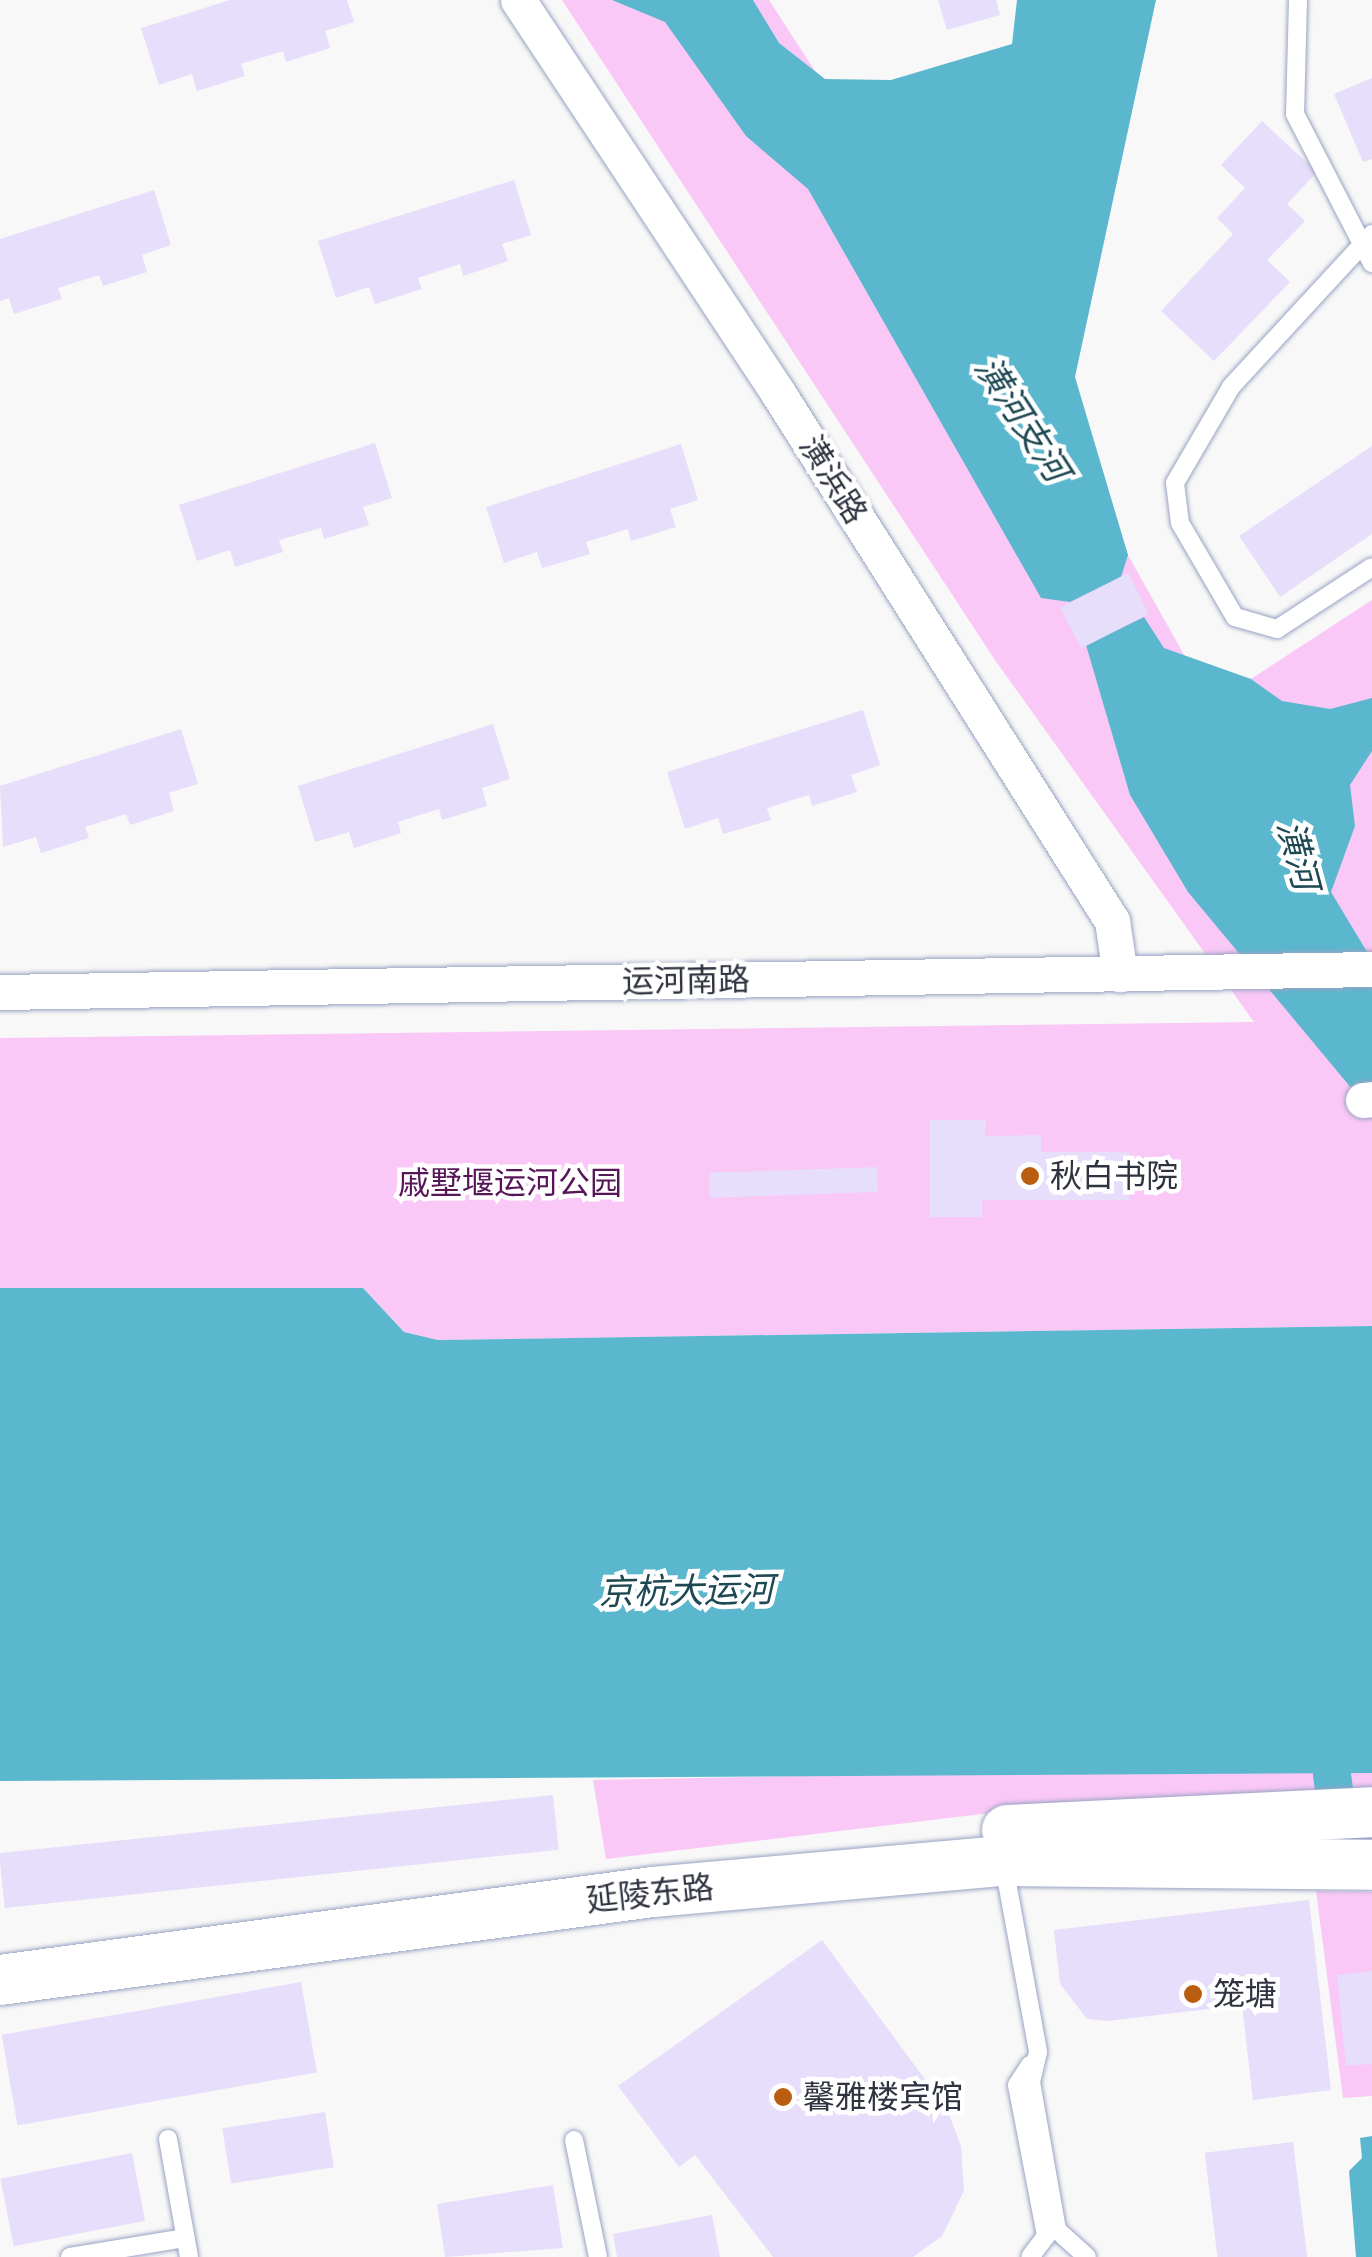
<!DOCTYPE html>
<meta charset="utf-8">
<style>
body{margin:0}
#map{position:relative;width:1372px;height:2257px;overflow:hidden;background:#f8f8f8;font-family:Poppins,"Noto Sans SC",sans-serif}
div>[style]{position:absolute}
.green>*{inset:0;background:#f9c8f6}
.water>*{inset:0;background:#5bb7ce}
.canal>*{height:38px;margin:-19px;padding:0 19px;transform-origin:19px;border-radius:19px;background:#5bb7ce}
.building>*{inset:0;background:#e6defa;transform-origin:0 0}
.roads{filter:drop-shadow(0 0 2px #99a3c4) drop-shadow(0 0 2px #99a3c4)}
.lane>*{height:18px;margin:-9px;padding:0 9px;transform-origin:9px;border-radius:9px;background:#fff}
.street>*{height:35px;margin:-17.5px;padding:0 17.5px;transform-origin:17.5px;border-radius:17.5px;background:#fff}
.secondary>*{height:50px;margin:-25px;padding:0 25px;transform-origin:25px;border-radius:25px;background:#fff}
.dots>*{width:28px;height:28px;translate:-50% -50%;box-sizing:border-box;border:5px solid #fff;border-radius:50%}
span{translate:-50% -50%;white-space:nowrap;text-align:center;line-height:1.15;-webkit-text-stroke:9px #fff;paint-order:stroke}
.street-label{font-size:32px;color:#2f3340}
.poi-label{font-size:32px;color:#2f3340}
.left{translate:0 -50%;text-align:left}
.park-label{font-size:32px;color:#571757}
.water-label{font-size:35px;color:#1e4852;font-style:italic}
</style>
<div id="map">
<div class="green">
<div style="clip-path:polygon(562px 0,769px 0,1128px 555px,1187px 660px,1251px 679px,1372px 600px,1372px 1326px,438px 1340px,404px 1332px,363px 1288px,0 1288px,0 1038px,1254px 1022px,995px 660px)"></div>
<div style="clip-path:polygon(1372px 1765px,1372px 1801px,1066px 1804px,606px 1859px,593px 1780px)"></div>
<div style="clip-path:polygon(1316px 1891px,1372px 1892px,1372px 2096px,1343px 2098px)"></div>
</div>
<div class="water">
<div style="clip-path:polygon(612px 0,753px 0,779px 43px,825px 79px,891px 80px,1012px 44px,1017px 0,1156px 0,1075px 377px,1128px 555px,1121px 577px,1070px 602px,1041px 598px,808px 189px,746px 136px,665px 22px)"></div>
<div style="clip-path:polygon(1144px 617px,1164px 648px,1251px 679px,1282px 701px,1330px 709px,1372px 698px,1372px 751px,1350px 785px,1355px 826px,1331px 892px,1372px 960px,1372px 1113px,1188px 892px,1130px 795px,1086px 645px)"></div>
<div style="clip-path:polygon(0 1288px,363px 1288px,404px 1332px,438px 1340px,1372px 1326px,1372px 1773px,0 1781px)"></div>
<div style="clip-path:polygon(1372px 2136px,1372px 2257px,1356px 2257px,1349px 2171px,1362px 2158px,1360px 2138px)"></div>
</div>
<div class="canal">
<div style="left:1332px;top:1775px;width:14px;rotate:82deg"></div>
</div>
<div class="building">
<div style="clip-path:polygon(230px 0,347px 0,354px 22px,325px 31px,330px 48px,286px 62px,283px 51px,241px 64px,245px 76px,197px 91px,192px 74px,159px 85px,141px 28px)"></div>
<div style="clip-path:polygon(938px 0,996px 0,1000px 15px,947px 30px)"></div>
<div style="clip-path:polygon(1372px 78px,1372px 159px,1363px 162px,1334px 94px)"></div>
<div style="clip-path:polygon(1262px 121px,1317px 172px,1287px 204px,1305px 221px,1267px 260px,1290px 282px,1214px 361px,1161px 311px,1233px 234px,1217px 218px,1245px 188px,1221px 165px)"></div>
<div style="clip-path:polygon(514px 180px,531px 235px,502px 244px,508px 261px,463px 276px,460px 264px,418px 278px,422px 289px,375px 304px,369px 287px,336px 298px,318px 241px)"></div>
<div style="clip-path:polygon(154px 190px,171px 245px,142px 255px,147px 272px,103px 286px,99px 275px,58px 288px,62px 299px,14px 314px,9px 298px,0 301px,0 239px)"></div>
<div style="clip-path:polygon(375px 443px,392px 498px,363px 507px,369px 525px,324px 539px,321px 528px,279px 540px,283px 552px,235px 567px,230px 550px,197px 561px,179px 505px)"></div>
<div style="clip-path:polygon(681px 444px,698px 500px,670px 509px,676px 527px,631px 541px,628px 529px,586px 542px,590px 554px,542px 568px,537px 552px,504px 563px,486px 507px)"></div>
<div style="clip-path:polygon(1372px 446px,1372px 534px,1280px 597px,1239px 536px)"></div>
<div style="left:1128px;top:573px;width:46px;height:76px;rotate:63deg"></div>
<div style="clip-path:polygon(863px 710px,880px 765px,851px 775px,857px 792px,812px 806px,809px 795px,767px 808px,771px 820px,723px 834px,718px 818px,685px 829px,667px 772px)"></div>
<div style="clip-path:polygon(493px 724px,510px 779px,482px 788px,487px 806px,442px 820px,439px 809px,398px 822px,401px 833px,354px 848px,349px 832px,315px 842px,298px 786px)"></div>
<div style="clip-path:polygon(181px 729px,198px 784px,169px 793px,174px 811px,130px 825px,126px 814px,85px 827px,89px 838px,41px 853px,36px 837px,3px 847px,0 786px)"></div>
<div style="clip-path:polygon(930px 1120px,986px 1120px,985px 1136px,1041px 1135px,1041px 1152px,1129px 1152px,1129px 1200px,982px 1200px,982px 1217px,930px 1217px)"></div>
<div style="left:877px;top:1167px;width:25px;height:168px;rotate:88deg"></div>
<div style="left:553px;top:1795px;width:55px;height:557px;rotate:84deg"></div>
<div style="clip-path:polygon(1309px 1900px,1331px 2090px,1253px 2100px,1242px 2005px,1107px 2021px,1087px 2019px,1060px 1984px,1054px 1930px)"></div>
<div style="clip-path:polygon(822px 1940px,947px 2109px,961px 2146px,964px 2191px,942px 2236px,913px 2257px,773px 2257px,695px 2155px,679px 2167px,618px 2086px)"></div>
<div style="clip-path:polygon(1372px 1971px,1372px 2064px,1346px 2066px,1337px 1975px)"></div>
<div style="left:301px;top:1982px;width:92px;height:304px;rotate:80deg"></div>
<div style="left:325px;top:2112px;width:56px;height:104px;rotate:81deg"></div>
<div style="left:1293px;top:2142px;width:116px;height:89px;rotate:83deg"></div>
<div style="left:132px;top:2153px;width:69px;height:134px;rotate:79deg"></div>
<div style="clip-path:polygon(553px 2185px,563px 2248px,445px 2257px,437px 2204px)"></div>
<div style="clip-path:polygon(712px 2215px,720px 2257px,617px 2257px,613px 2234px)"></div>
</div>
<div class="roads">
<div class="lane">
<div style="left:1298px;top:0;width:114px;rotate:91.5deg"></div>
<div style="left:1295px;top:114px;width:168px;rotate:62.7deg"></div>
<div style="left:1372px;top:234px;width:208px;rotate:132.7deg"></div>
<div style="left:1231px;top:387px;width:111px;rotate:120.3deg"></div>
<div style="left:1175px;top:483px;width:40px;rotate:82.9deg"></div>
<div style="left:1180px;top:523px;width:109px;rotate:59.7deg"></div>
<div style="left:1235px;top:617px;width:44px;rotate:15.9deg"></div>
<div style="left:1277px;top:629px;width:113px;rotate:-33.1deg"></div>
<div style="left:1004px;top:1866px;width:189px;rotate:79.6deg"></div>
<div style="left:1038px;top:2052px;width:31px;rotate:103deg"></div>
<div style="left:1031px;top:2082px;width:150px;rotate:80deg"></div>
<div style="left:1057px;top:2230px;width:40px;rotate:42deg"></div>
<div style="left:1030px;top:2065px;width:24px;rotate:123deg"></div>
<div style="left:1017px;top:2085px;width:154px;rotate:79.1deg"></div>
<div style="left:1046px;top:2236px;width:26px;rotate:127deg"></div>
<div style="left:168px;top:2139px;width:120px;rotate:79.9deg"></div>
<div style="left:574px;top:2140px;width:119px;rotate:78.4deg"></div>
<div style="left:70px;top:2257px;width:117px;rotate:-9.4deg"></div>
</div>
<div class="street">
<div style="left:518px;top:0;width:471px;rotate:56.5deg"></div>
<div style="left:778px;top:393px;width:625px;rotate:57.68deg"></div>
<div style="left:1112px;top:921px;width:54px;rotate:81.4deg"></div>
<div style="left:0;top:992px;width:1372px;rotate:-0.96deg"></div>
<div style="left:1363px;top:1100px;width:9px;rotate:-6deg"></div>
</div>
<div class="secondary">
<div style="left:1007px;top:1830px;width:365px;rotate:-2.8deg"></div>
<div style="left:0;top:1980px;width:659px;rotate:-7.68deg"></div>
<div style="left:653px;top:1892px;width:351px;rotate:-5.1deg"></div>
<div style="left:1003px;top:1861px;width:369px;rotate:0.6deg"></div>
</div>
</div>
<div class="dots">
<div style="left:1030px;top:1176px;background:#bb5d10"></div>
<div style="left:1193px;top:1994px;background:#bb5d10"></div>
<div style="left:783px;top:2097px;background:#bb5d10"></div>
</div>
<div class="street-label">
<span style="left:833px;top:480px;rotate:58deg">潢浜路</span>
<span style="left:686px;top:981px;rotate:-1deg">运河南路</span>
<span style="left:650px;top:1894px;rotate:-6deg">延陵东路</span>
</div>
<div class="poi-label">
<span class="left" style="left:1050px;top:1176px">秋白书院</span>
<span class="left" style="left:1213px;top:1994px">笼塘</span>
<span class="left" style="left:803px;top:2097px">馨雅楼宾馆</span>
</div>
<div class="park-label">
<span style="left:510px;top:1183px">戚墅堰运河公园</span>
</div>
<div class="water-label">
<span style="left:1022px;top:419px;rotate:57deg">潢河支河</span>
<span style="left:1298px;top:855px;rotate:75deg">潢河</span>
<span style="left:686px;top:1591px;rotate:-1deg">京杭大运河</span>
</div>
</div>
